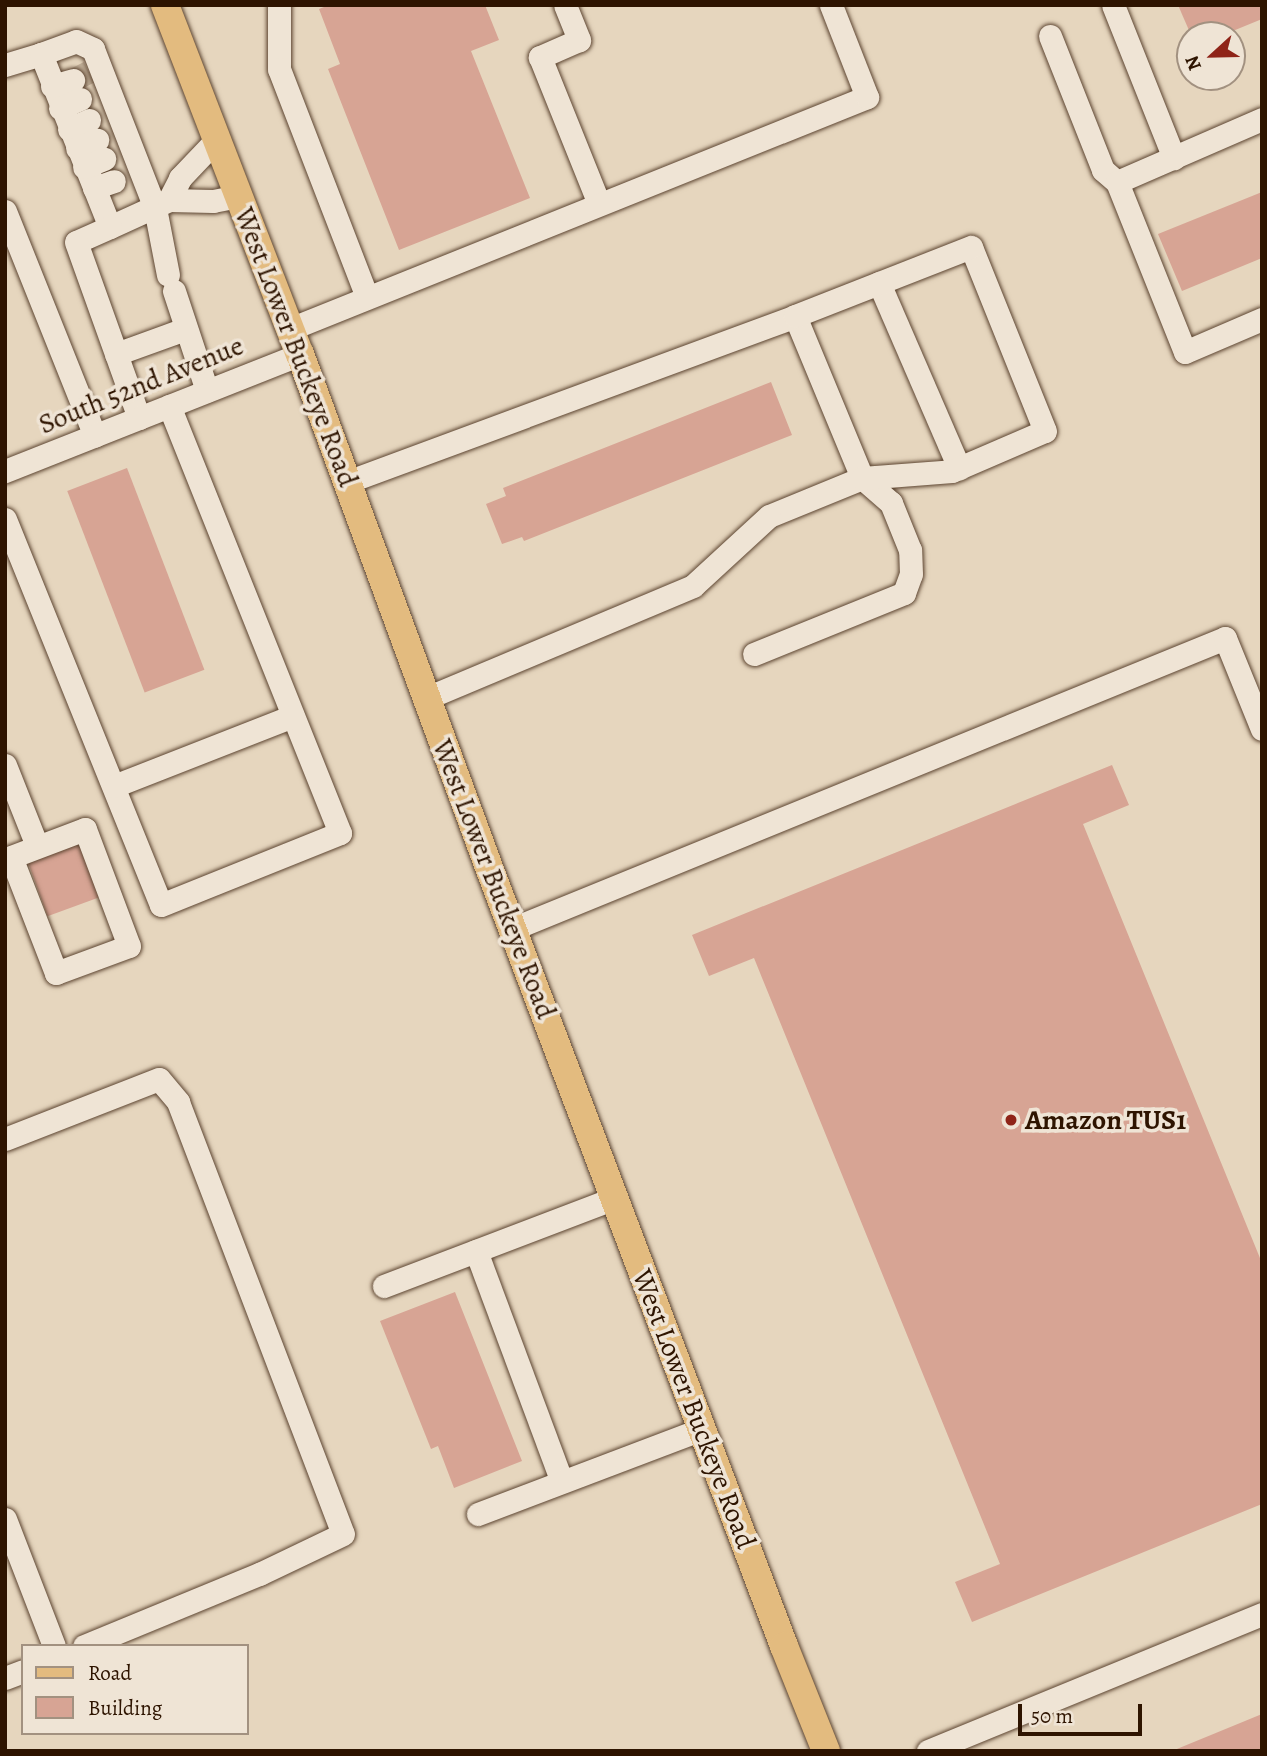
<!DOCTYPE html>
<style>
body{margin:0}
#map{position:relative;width:1267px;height:1756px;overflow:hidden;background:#e6d6be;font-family:Alegreya,serif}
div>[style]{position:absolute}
.building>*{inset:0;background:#d7a494;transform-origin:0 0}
.minor-tunnel>*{height:23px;margin-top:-11.5px;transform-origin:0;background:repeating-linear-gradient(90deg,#c1af98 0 23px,transparent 0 34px)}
.roads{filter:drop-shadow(0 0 2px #5c4430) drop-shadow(0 0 2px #5c4430)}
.minor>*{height:23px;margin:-11.5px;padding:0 11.5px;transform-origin:11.5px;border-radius:11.5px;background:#efe4d5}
.major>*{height:28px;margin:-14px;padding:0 14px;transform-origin:14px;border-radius:14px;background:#e3bb7f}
.dots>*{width:19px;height:19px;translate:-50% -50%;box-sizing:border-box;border:4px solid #efe4d5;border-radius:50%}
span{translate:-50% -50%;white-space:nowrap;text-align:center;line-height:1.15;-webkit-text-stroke:7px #efe4d5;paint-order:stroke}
.street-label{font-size:28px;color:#2e1400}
.poi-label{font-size:28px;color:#2e1400;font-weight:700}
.left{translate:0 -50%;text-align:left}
.frame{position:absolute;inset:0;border:7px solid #2e1400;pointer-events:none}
.legend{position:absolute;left:21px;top:1644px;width:228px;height:91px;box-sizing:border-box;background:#efe4d5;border:2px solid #a29180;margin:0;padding:9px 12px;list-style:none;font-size:21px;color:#2e1400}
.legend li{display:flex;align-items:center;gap:14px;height:35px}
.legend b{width:35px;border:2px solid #a29180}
.north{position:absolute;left:1176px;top:21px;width:70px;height:70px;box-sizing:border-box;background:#efe4d5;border:2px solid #a29180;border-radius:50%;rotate:248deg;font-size:19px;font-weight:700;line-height:28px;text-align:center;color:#2e1400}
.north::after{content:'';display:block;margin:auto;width:24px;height:32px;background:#8f2418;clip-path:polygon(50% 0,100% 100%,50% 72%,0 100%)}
.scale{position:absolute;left:1018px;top:1704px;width:124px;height:32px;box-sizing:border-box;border:4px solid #2e1400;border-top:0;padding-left:9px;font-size:21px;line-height:24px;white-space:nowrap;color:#2e1400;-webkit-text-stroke:5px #efe4d5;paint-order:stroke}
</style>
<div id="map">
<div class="building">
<div style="clip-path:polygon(329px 5px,485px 5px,499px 40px,471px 51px,530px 198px,399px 250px,328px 69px,340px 64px,319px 9px)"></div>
<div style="clip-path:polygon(1178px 5px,1262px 5px,1262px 19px,1223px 35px,1191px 35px)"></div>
<div style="clip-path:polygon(1262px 192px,1262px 258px,1182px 291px,1158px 234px)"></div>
<div style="clip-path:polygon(771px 382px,792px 435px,524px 541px,522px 537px,502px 544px,486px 504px,506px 496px,503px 488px)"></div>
<div style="left:127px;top:468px;width:216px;height:64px;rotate:69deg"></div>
<div style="clip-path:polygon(1112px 765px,1129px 805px,1083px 824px,1262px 1263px,1262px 1504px,972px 1622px,955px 1582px,1000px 1564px,754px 958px,709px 976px,692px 935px)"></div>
<div style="left:84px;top:838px;width:61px;height:61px;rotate:70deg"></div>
<div style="clip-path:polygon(455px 1292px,522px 1461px,454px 1488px,438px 1446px,431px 1449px,380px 1321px)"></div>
<div style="clip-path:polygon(1262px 1714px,1262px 1751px,1172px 1751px)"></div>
</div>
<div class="minor-tunnel">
<div style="left:73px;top:80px;width:18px;rotate:-27deg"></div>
</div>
<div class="roads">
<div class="minor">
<div style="left:279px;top:5px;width:64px;rotate:90deg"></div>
<div style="left:279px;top:69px;width:244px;rotate:68.9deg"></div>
<div style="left:565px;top:5px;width:38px;rotate:68deg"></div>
<div style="left:579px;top:40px;width:43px;rotate:156.4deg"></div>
<div style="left:540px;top:57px;width:158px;rotate:68.1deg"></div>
<div style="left:1113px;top:5px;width:165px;rotate:68.3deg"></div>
<div style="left:1050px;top:36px;width:144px;rotate:68.4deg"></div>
<div style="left:1103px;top:170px;width:18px;rotate:41deg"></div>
<div style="left:41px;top:54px;width:37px;rotate:-20deg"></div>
<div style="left:76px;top:41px;width:19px;rotate:25deg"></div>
<div style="left:93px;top:49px;width:171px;rotate:68.7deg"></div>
<div style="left:155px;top:208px;width:68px;rotate:79deg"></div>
<div style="left:5px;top:65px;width:38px;rotate:-17deg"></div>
<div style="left:41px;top:54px;width:186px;rotate:68.3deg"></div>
<div style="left:110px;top:227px;width:65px;rotate:-24.6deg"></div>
<div style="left:169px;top:200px;width:44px;rotate:1.3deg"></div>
<div style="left:213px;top:201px;width:26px;rotate:-11deg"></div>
<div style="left:52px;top:86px;width:22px;rotate:-16deg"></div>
<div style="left:60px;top:108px;width:22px;rotate:-24deg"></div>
<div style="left:1262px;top:119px;width:158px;rotate:156.5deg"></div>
<div style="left:1117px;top:182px;width:183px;rotate:68.2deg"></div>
<div style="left:1185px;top:352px;width:84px;rotate:-23.2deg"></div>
<div style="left:69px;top:129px;width:22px;rotate:-24deg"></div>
<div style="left:77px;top:148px;width:22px;rotate:-22deg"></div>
<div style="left:84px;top:167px;width:22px;rotate:-22deg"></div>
<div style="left:94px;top:188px;width:21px;rotate:-19deg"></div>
<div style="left:169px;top:200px;width:25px;rotate:-63deg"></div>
<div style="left:180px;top:178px;width:54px;rotate:-46.5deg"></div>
<div style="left:5px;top:211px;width:242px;rotate:68.2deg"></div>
<div style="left:110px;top:227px;width:37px;rotate:156deg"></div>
<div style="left:76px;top:242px;width:187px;rotate:70.3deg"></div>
<div style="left:879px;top:283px;width:202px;rotate:66.6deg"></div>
<div style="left:174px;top:291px;width:105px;rotate:71.7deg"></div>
<div style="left:290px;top:329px;width:622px;rotate:-21.9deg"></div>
<div style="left:867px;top:97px;width:99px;rotate:-111.4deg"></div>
<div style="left:116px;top:354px;width:73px;rotate:-19.9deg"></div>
<div style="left:5px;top:471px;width:317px;rotate:-21.6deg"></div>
<div style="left:347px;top:482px;width:478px;rotate:-20.3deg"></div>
<div style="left:795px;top:316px;width:175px;rotate:67.5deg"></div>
<div style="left:862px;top:478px;width:100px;rotate:157.8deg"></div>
<div style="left:769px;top:516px;width:103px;rotate:137.4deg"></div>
<div style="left:693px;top:586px;width:290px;rotate:157.2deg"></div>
<div style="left:5px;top:519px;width:416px;rotate:68deg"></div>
<div style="left:161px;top:905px;width:193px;rotate:-21.9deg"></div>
<div style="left:340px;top:833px;width:460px;rotate:-111.8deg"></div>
<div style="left:754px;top:654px;width:162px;rotate:-22.1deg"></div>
<div style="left:904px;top:593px;width:20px;rotate:-70deg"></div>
<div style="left:911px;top:574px;width:24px;rotate:-92deg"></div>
<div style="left:910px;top:550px;width:51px;rotate:-112deg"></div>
<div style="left:891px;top:503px;width:38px;rotate:-139deg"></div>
<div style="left:862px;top:478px;width:90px;rotate:-4.4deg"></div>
<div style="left:952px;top:471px;width:101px;rotate:-23.3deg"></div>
<div style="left:1045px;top:431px;width:198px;rotate:-111.9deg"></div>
<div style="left:971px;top:247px;width:189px;rotate:158.6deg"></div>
<div style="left:5px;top:765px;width:87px;rotate:68.4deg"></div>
<div style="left:114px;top:786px;width:192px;rotate:-21.4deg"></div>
<div style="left:85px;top:829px;width:125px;rotate:69.4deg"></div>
<div style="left:129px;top:946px;width:78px;rotate:159.7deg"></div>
<div style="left:56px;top:973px;width:124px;rotate:-111.2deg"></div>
<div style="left:11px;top:857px;width:79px;rotate:-20.7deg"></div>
<div style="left:512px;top:929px;width:770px;rotate:-22.2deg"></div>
<div style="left:1225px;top:638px;width:98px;rotate:67.9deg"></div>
<div style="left:5px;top:1139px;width:165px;rotate:-21.3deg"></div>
<div style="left:159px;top:1079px;width:30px;rotate:50deg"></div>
<div style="left:178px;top:1102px;width:462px;rotate:69.1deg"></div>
<div style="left:343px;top:1534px;width:93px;rotate:154.5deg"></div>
<div style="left:259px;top:1574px;width:189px;rotate:157.6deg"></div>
<div style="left:476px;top:1251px;width:246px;rotate:69.6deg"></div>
<div style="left:384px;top:1286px;width:246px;rotate:-20.9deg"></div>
<div style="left:478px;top:1514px;width:240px;rotate:-20.8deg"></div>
<div style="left:5px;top:1519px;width:136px;rotate:68.9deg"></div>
<div style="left:5px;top:1678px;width:19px;rotate:-21deg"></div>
<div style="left:928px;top:1751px;width:361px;rotate:-22.3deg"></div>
</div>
<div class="major">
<div style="left:165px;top:5px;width:374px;rotate:68.9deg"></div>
<div style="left:300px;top:354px;width:550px;rotate:69.79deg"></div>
<div style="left:490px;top:870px;width:830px;rotate:69.25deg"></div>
<div style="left:784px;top:1646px;width:113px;rotate:68.2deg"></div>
</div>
</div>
<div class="dots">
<div style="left:1011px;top:1120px;background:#8f2418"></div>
</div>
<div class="street-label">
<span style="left:296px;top:347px;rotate:69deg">West Lower Buckeye Road</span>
<span style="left:141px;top:385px;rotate:-22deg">South 52nd Avenue</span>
<span style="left:494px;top:879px;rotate:69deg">West Lower Buckeye Road</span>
<span style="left:694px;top:1409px;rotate:69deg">West Lower Buckeye Road</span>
</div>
<div class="poi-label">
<span class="left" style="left:1025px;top:1120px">Amazon TUS1</span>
</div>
<div class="frame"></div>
<ul class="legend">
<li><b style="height:9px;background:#e3bb7f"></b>Road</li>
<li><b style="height:19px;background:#d7a494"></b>Building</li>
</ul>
<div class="north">N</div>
<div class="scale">50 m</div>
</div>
